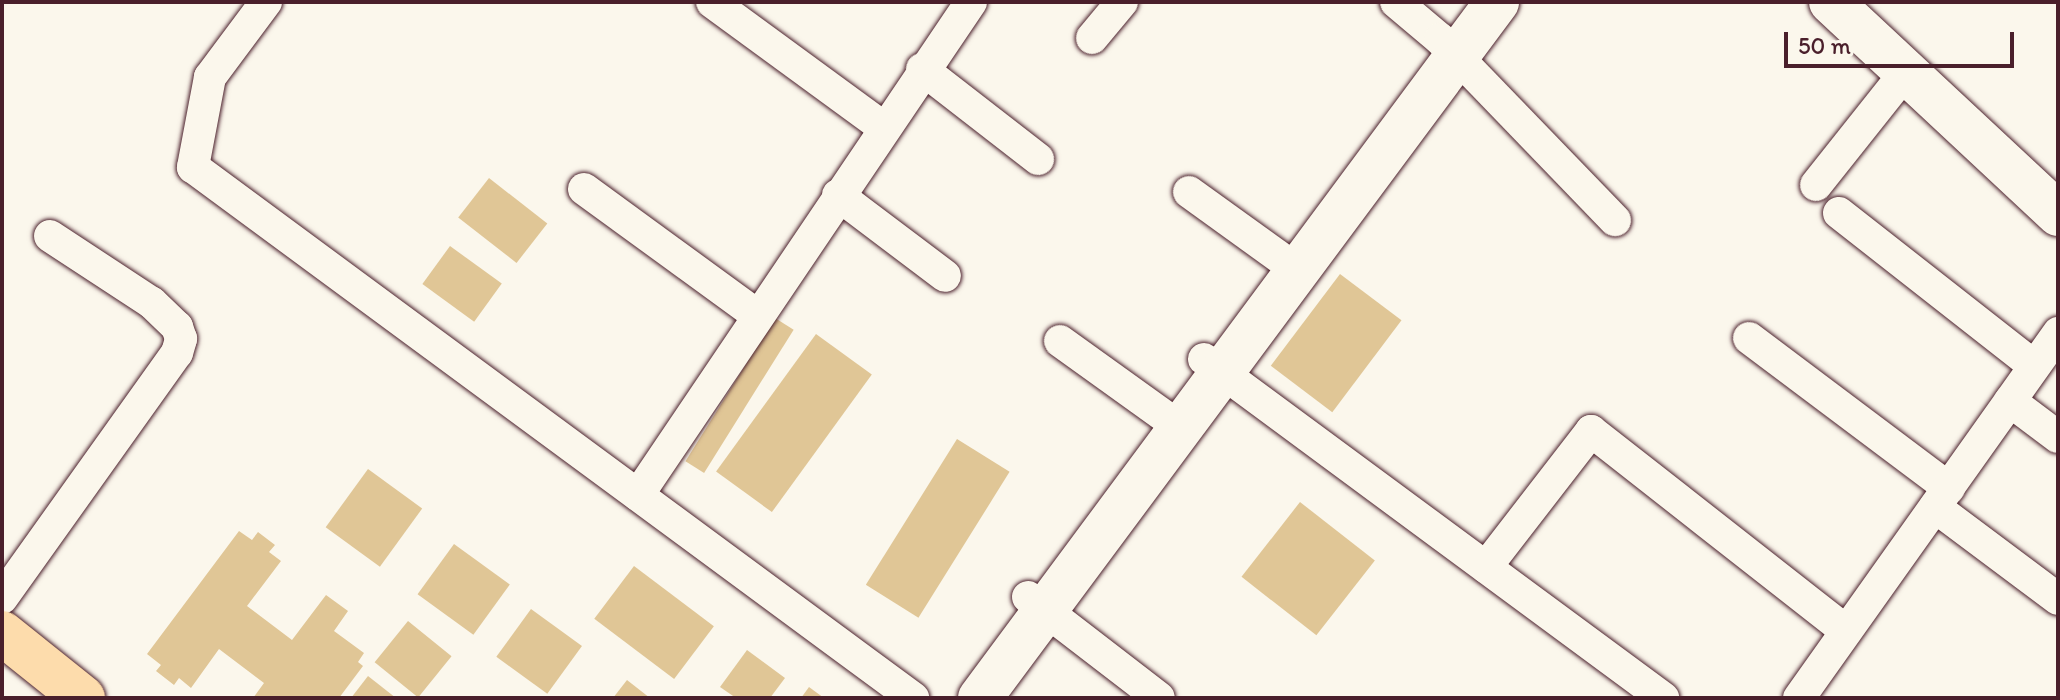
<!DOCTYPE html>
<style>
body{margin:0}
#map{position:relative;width:2060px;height:700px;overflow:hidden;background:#fbf7ec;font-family:Itim,sans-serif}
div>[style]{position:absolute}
.building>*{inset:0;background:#e0c696;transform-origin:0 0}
.roads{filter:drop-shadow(0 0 2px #4a1f2b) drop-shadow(0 0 2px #4a1f2b)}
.street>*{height:32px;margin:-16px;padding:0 16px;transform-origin:16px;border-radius:16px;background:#fbf7ec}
.secondary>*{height:44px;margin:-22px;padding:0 22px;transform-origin:22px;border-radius:22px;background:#fbf7ec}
.primary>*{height:44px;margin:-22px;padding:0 22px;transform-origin:22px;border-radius:22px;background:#fddcac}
span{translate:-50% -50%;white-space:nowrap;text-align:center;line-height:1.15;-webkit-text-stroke:6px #fbf7ec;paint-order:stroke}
.frame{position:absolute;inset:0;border:4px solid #4a1f2b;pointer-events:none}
.scale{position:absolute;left:1784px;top:32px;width:230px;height:36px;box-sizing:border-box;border:4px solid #4a1f2b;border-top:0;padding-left:10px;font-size:24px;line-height:28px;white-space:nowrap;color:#4a1f2b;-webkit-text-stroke:6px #fbf7ec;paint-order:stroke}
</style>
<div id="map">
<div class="building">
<div style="left:489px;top:178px;width:74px;height:50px;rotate:38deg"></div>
<div style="left:450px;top:246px;width:64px;height:47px;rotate:36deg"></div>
<div style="left:1340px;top:274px;width:77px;height:115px;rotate:37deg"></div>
<div style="left:775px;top:318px;width:22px;height:169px;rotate:32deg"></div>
<div style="left:816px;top:334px;width:69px;height:170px;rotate:36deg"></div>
<div style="left:957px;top:439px;width:62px;height:172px;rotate:32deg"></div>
<div style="left:368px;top:469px;width:67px;height:72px;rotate:36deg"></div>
<div style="left:1300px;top:502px;width:95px;height:95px;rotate:38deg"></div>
<div style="clip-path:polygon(239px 531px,252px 540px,258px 532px,275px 545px,269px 552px,281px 561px,247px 606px,292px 640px,326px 595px,348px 611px,334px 631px,364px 653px,358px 662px,363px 666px,339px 698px,253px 698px,264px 683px,219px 649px,191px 688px,179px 678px,174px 685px,156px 671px,161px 665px,147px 654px)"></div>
<div style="left:454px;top:544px;width:69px;height:62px;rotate:36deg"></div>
<div style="left:634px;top:566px;width:100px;height:66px;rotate:37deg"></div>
<div style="left:531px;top:609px;width:63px;height:59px;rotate:36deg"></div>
<div style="left:408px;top:621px;width:56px;height:53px;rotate:39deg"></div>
<div style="clip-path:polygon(747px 650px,785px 678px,770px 698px,736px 698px,720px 687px)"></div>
<div style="clip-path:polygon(368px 676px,396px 698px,351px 698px)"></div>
<div style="clip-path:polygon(627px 680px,650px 698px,613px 698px)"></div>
<div style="clip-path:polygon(809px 687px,824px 698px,801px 698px)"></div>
</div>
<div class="roads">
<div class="street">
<div style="left:266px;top:2px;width:94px;rotate:126.7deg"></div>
<div style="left:210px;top:77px;width:92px;rotate:100.7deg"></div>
<div style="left:193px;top:167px;width:895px;rotate:36.41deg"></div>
<div style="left:712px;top:2px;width:212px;rotate:36.2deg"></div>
<div style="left:1396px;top:2px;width:57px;rotate:40.1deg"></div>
<div style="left:1440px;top:39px;width:252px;rotate:46deg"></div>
<div style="left:1092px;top:38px;width:47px;rotate:-50.2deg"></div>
<div style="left:922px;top:69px;width:147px;rotate:37.8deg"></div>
<div style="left:1816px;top:185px;width:144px;rotate:-51.5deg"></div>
<div style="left:584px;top:189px;width:215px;rotate:36.1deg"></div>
<div style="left:1189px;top:192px;width:111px;rotate:35.8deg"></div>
<div style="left:838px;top:195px;width:134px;rotate:37.1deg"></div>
<div style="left:1839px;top:213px;width:248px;rotate:38.1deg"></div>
<div style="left:1749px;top:338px;width:250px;rotate:36.9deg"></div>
<div style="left:1060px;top:341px;width:127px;rotate:35.7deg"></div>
<div style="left:1204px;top:359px;width:571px;rotate:36.45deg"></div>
<div style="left:2010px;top:401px;width:60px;rotate:36.9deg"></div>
<div style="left:638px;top:495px;width:595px;rotate:-55.96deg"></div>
<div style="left:1935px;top:507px;width:154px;rotate:36.8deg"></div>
<div style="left:1486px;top:567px;width:172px;rotate:-52.3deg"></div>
<div style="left:1591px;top:431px;width:324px;rotate:38.1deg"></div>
<div style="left:1028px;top:597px;width:165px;rotate:37.6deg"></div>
<div style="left:2px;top:598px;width:301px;rotate:-54.5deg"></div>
<div style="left:177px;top:353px;width:15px;rotate:-74deg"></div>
<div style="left:181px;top:339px;width:13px;rotate:-108deg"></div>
<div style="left:177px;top:327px;width:35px;rotate:-136deg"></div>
<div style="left:152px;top:303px;width:122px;rotate:-146.7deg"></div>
<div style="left:1799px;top:698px;width:448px;rotate:-54.6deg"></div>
</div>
<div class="secondary">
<div style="left:1831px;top:2px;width:311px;rotate:43deg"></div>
<div style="left:980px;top:698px;width:867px;rotate:-53.39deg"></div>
</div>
<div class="primary">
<div style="left:2px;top:633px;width:104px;rotate:38.7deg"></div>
</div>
</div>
<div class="frame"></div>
<div class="scale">50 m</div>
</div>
